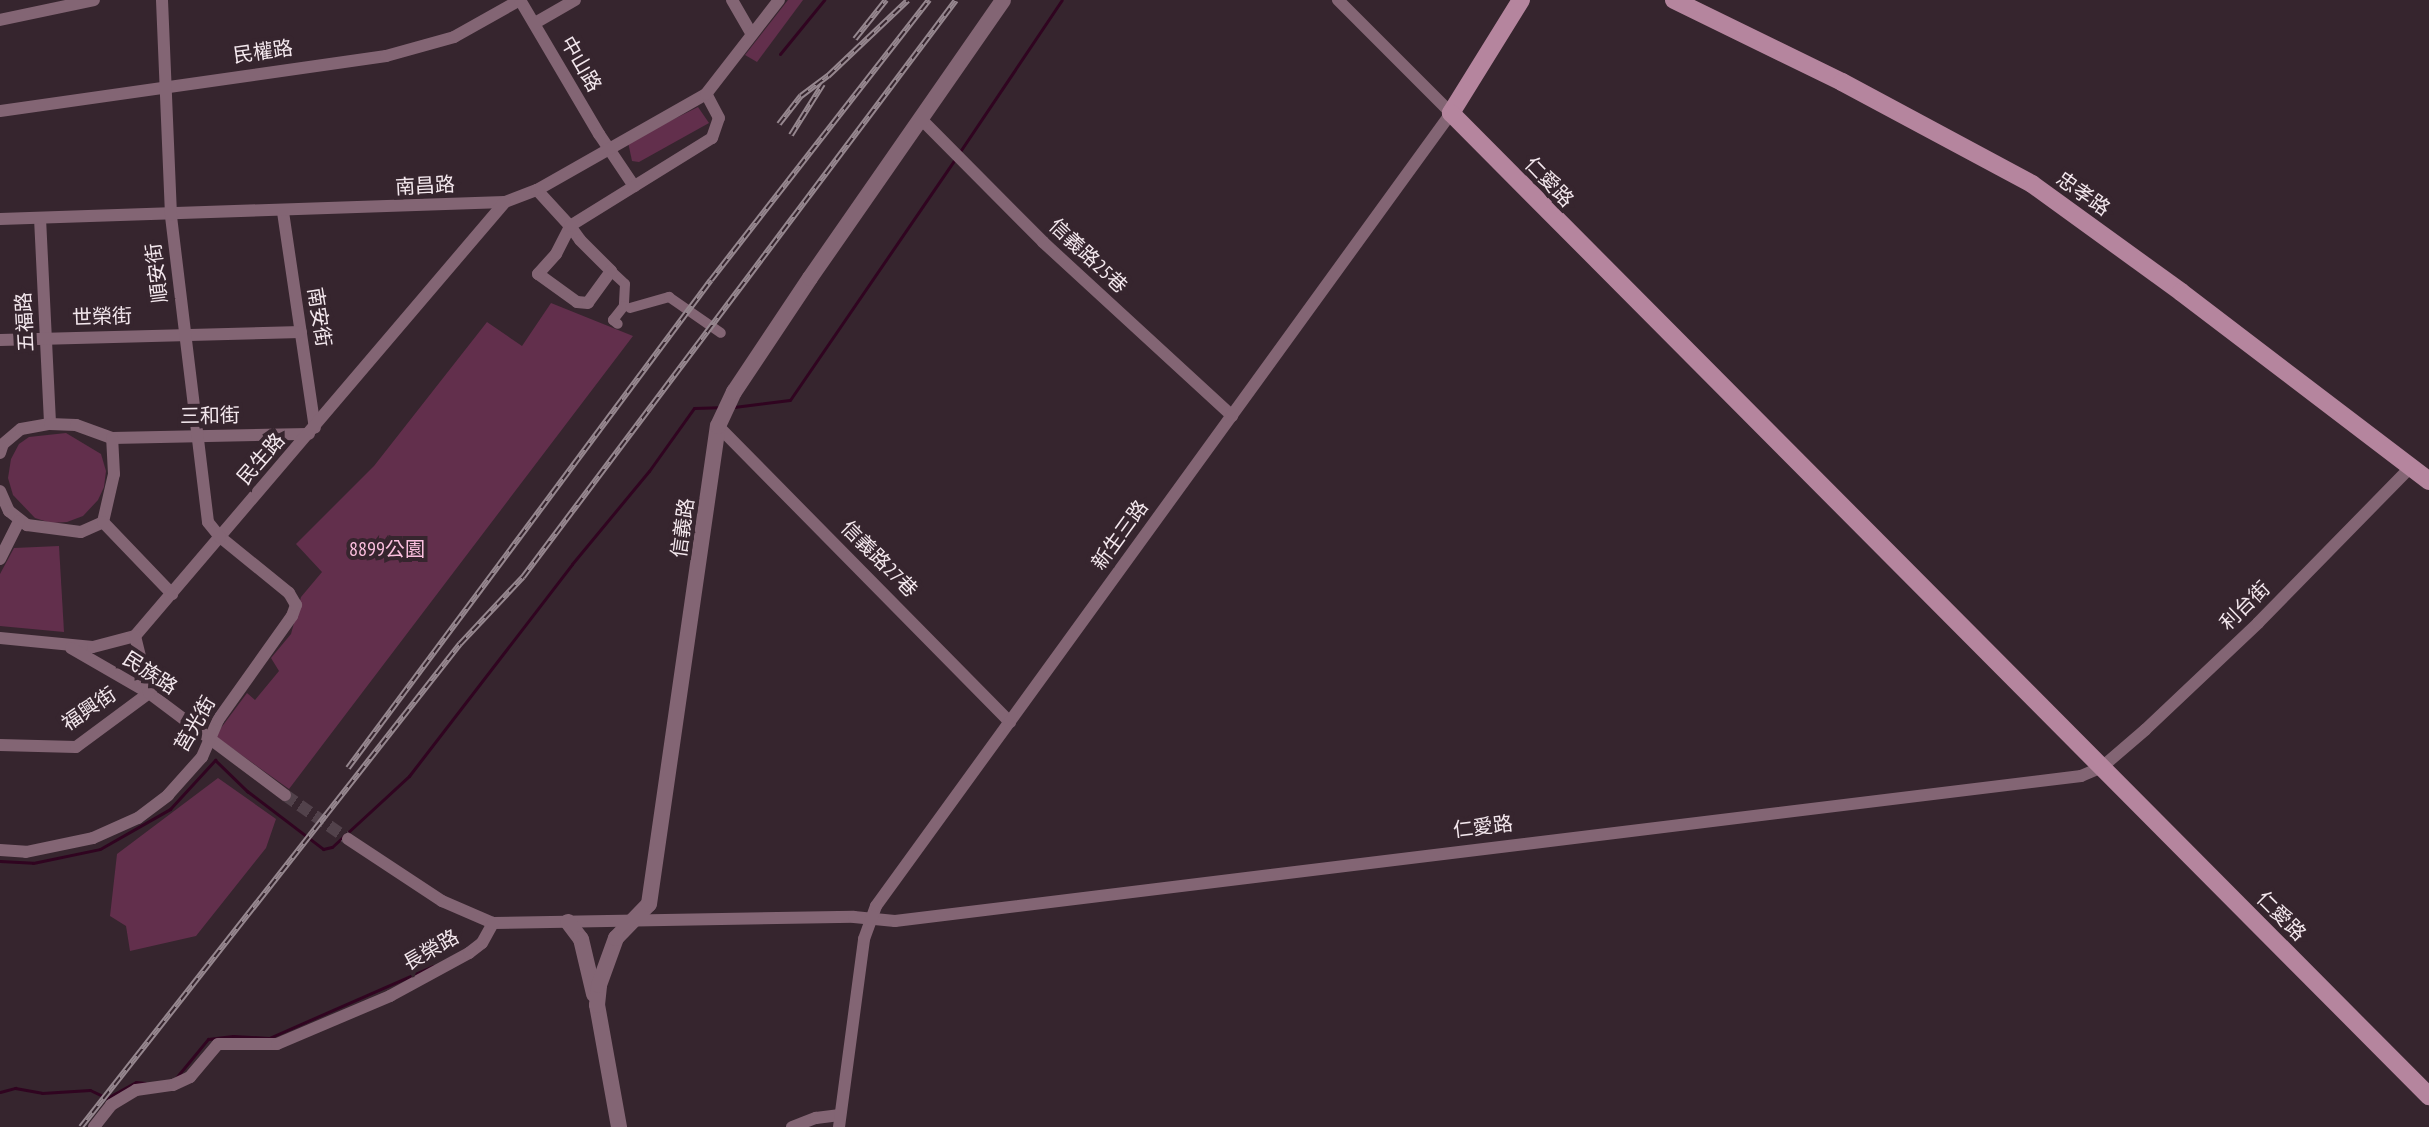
<!DOCTYPE html>
<meta charset="utf-8">
<style>
body{margin:0}
#map{position:relative;width:2429px;height:1127px;overflow:hidden;background:#36252e;font-family:"PT Sans Narrow","Noto Sans TC",sans-serif}
div>[style]{position:absolute}
.green>*{inset:0;background:#622f4c}
.stream>*{height:3px;margin:-1.5px;padding:0 1.5px;transform-origin:1.5px;border-radius:1.5px;background:#300420}
.minor-tunnel>*{height:12px;margin-top:-6px;transform-origin:0;background:repeating-linear-gradient(90deg,#52424b 0 12px,transparent 0 18px)}
.pedestrian>*{height:10px;margin:-5px;padding:0 5px;transform-origin:5px;border-radius:5px;background:#836574}
.minor>*{height:12px;margin:-6px;padding:0 6px;transform-origin:6px;border-radius:6px;background:#836574}
.tertiary>*{height:16px;margin:-8px;padding:0 8px;transform-origin:8px;border-radius:8px;background:#836574}
.secondary>*{height:18px;margin:-9px;padding:0 9px;transform-origin:9px;border-radius:9px;background:#b5859e}
.rail>*{height:6px;margin-top:-3px;transform-origin:0;background:repeating-linear-gradient(90deg,#36252e 0 9px,#96878f 0 18px);box-sizing:border-box;border-block:2px solid #96878f}
span{translate:-50% -50%;white-space:nowrap;text-align:center;line-height:1.15;-webkit-text-stroke:8px #36252e;paint-order:stroke}
.street-label{font-size:20px;color:#f3e7ed}
.park-label{font-size:20px;color:#fbbfde}
</style>
<div id="map">
<div class="green">
<div style="clip-path:polygon(788px 0,803px 0,757px 62px,745px 55px)"></div>
<div style="clip-path:polygon(698px 107px,709px 123px,639px 162px,632px 161px,628px 142px)"></div>
<div style="clip-path:polygon(551px 303px,633px 336px,289px 789px,215px 736px,247px 693px,255px 700px,279px 671px,271px 658px,291px 634px,301px 597px,322px 572px,296px 544px,374px 466px,487px 322px,522px 346px)"></div>
<div style="clip-path:polygon(66px 433px,101px 454px,106px 471px,104px 487px,98px 500px,83px 516px,67px 522px,51px 523px,35px 518px,13px 495px,8px 478px,11px 459px,19px 444px,29px 437px)"></div>
<div style="clip-path:polygon(59px 546px,64px 632px,0 626px,0 574px,14px 548px)"></div>
<div style="clip-path:polygon(218px 778px,276px 819px,266px 848px,196px 936px,130px 951px,126px 926px,110px 916px,117px 854px)"></div>
</div>
<div class="stream">
<div style="left:780px;top:54px;width:70px;rotate:-50.8deg"></div>
<div style="left:959px;top:153px;width:184px;rotate:-56.1deg"></div>
<div style="left:734px;top:407px;width:56px;rotate:-7.1deg"></div>
<div style="left:790px;top:400px;width:292px;rotate:-55.6deg"></div>
<div style="left:0;top:861px;width:33px;rotate:3deg"></div>
<div style="left:33px;top:863px;width:68px;rotate:-11.8deg"></div>
<div style="left:100px;top:849px;width:81px;rotate:-29.7deg"></div>
<div style="left:170px;top:809px;width:67px;rotate:-47.4deg"></div>
<div style="left:215px;top:760px;width:45px;rotate:44.1deg"></div>
<div style="left:247px;top:791px;width:96px;rotate:37.3deg"></div>
<div style="left:323px;top:849px;width:9px;rotate:-13deg"></div>
<div style="left:332px;top:847px;width:105px;rotate:-42.7deg"></div>
<div style="left:409px;top:776px;width:267px;rotate:-52.4deg"></div>
<div style="left:572px;top:564px;width:121px;rotate:-50.4deg"></div>
<div style="left:649px;top:471px;width:77px;rotate:-54.5deg"></div>
<div style="left:694px;top:408px;width:25px;rotate:-2deg"></div>
<div style="left:175px;top:1079px;width:52px;rotate:-50.5deg"></div>
<div style="left:208px;top:1039px;width:25px;rotate:-7deg"></div>
<div style="left:233px;top:1036px;width:36px;rotate:3deg"></div>
<div style="left:269px;top:1038px;width:179px;rotate:-23.7deg"></div>
<div style="left:0;top:1092px;width:16px;rotate:-15deg"></div>
<div style="left:15px;top:1088px;width:27px;rotate:10deg"></div>
<div style="left:42px;top:1093px;width:48px;rotate:-3.6deg"></div>
<div style="left:90px;top:1090px;width:19px;rotate:25deg"></div>
<div style="left:107px;top:1098px;width:33px;rotate:-29deg"></div>
<div style="left:136px;top:1082px;width:9px;rotate:6deg"></div>
</div>
<div class="minor-tunnel">
<div style="left:285px;top:795px;width:77px;rotate:34.9deg"></div>
</div>
<div class="pedestrian">
<div style="left:611px;top:271px;width:19px;rotate:43deg"></div>
<div style="left:625px;top:284px;width:22px;rotate:93deg"></div>
<div style="left:624px;top:306px;width:18px;rotate:128deg"></div>
<div style="left:613px;top:320px;width:6px;rotate:39deg"></div>
<div style="left:630px;top:308px;width:41px;rotate:-15.8deg"></div>
<div style="left:669px;top:297px;width:63px;rotate:34.7deg"></div>
</div>
<div class="minor">
<div style="left:732px;top:0;width:39px;rotate:60deg"></div>
<div style="left:0;top:20px;width:96px;rotate:-12deg"></div>
<div style="left:535px;top:23px;width:46px;rotate:-29.9deg"></div>
<div style="left:0;top:111px;width:390px;rotate:-8.1deg"></div>
<div style="left:386px;top:56px;width:71px;rotate:-15.6deg"></div>
<div style="left:454px;top:37px;width:76px;rotate:-29.3deg"></div>
<div style="left:520px;top:0;width:156px;rotate:59.5deg"></div>
<div style="left:599px;top:134px;width:63px;rotate:56.1deg"></div>
<div style="left:922px;top:120px;width:172px;rotate:45.2deg"></div>
<div style="left:1043px;top:242px;width:257px;rotate:42.6deg"></div>
<div style="left:537px;top:190px;width:49px;rotate:47.5deg"></div>
<div style="left:570px;top:226px;width:17px;rotate:54deg"></div>
<div style="left:580px;top:240px;width:44px;rotate:45deg"></div>
<div style="left:611px;top:271px;width:39px;rotate:126deg"></div>
<div style="left:588px;top:303px;width:11px;rotate:-175deg"></div>
<div style="left:577px;top:302px;width:48px;rotate:-144.3deg"></div>
<div style="left:538px;top:274px;width:27px;rotate:-48deg"></div>
<div style="left:556px;top:254px;width:31px;rotate:-63deg"></div>
<div style="left:570px;top:226px;width:167px;rotate:-31.8deg"></div>
<div style="left:712px;top:138px;width:21px;rotate:-71deg"></div>
<div style="left:719px;top:118px;width:27px;rotate:-118deg"></div>
<div style="left:283px;top:212px;width:218px;rotate:81.6deg"></div>
<div style="left:40px;top:218px;width:206px;rotate:87.2deg"></div>
<div style="left:0;top:219px;width:505px;rotate:-1.93deg"></div>
<div style="left:505px;top:202px;width:34px;rotate:-21deg"></div>
<div style="left:537px;top:190px;width:194px;rotate:-29.6deg"></div>
<div style="left:706px;top:94px;width:119px;rotate:-52.2deg"></div>
<div style="left:0;top:340px;width:301px;rotate:-1.5deg"></div>
<div style="left:718px;top:426px;width:416px;rotate:45.4deg"></div>
<div style="left:0;top:453px;width:9px;rotate:-72deg"></div>
<div style="left:3px;top:444px;width:23px;rotate:-40deg"></div>
<div style="left:21px;top:429px;width:29px;rotate:-10deg"></div>
<div style="left:50px;top:424px;width:26px;rotate:2deg"></div>
<div style="left:76px;top:425px;width:38px;rotate:20deg"></div>
<div style="left:112px;top:438px;width:197px;rotate:-1.2deg"></div>
<div style="left:0;top:491px;width:22px;rotate:66deg"></div>
<div style="left:9px;top:511px;width:23px;rotate:38deg"></div>
<div style="left:27px;top:525px;width:54px;rotate:7.4deg"></div>
<div style="left:81px;top:532px;width:24px;rotate:-24deg"></div>
<div style="left:103px;top:522px;width:49px;rotate:-77.1deg"></div>
<div style="left:114px;top:474px;width:36px;rotate:-93deg"></div>
<div style="left:103px;top:522px;width:100px;rotate:46.2deg"></div>
<div style="left:0;top:559px;width:42px;rotate:-63.4deg"></div>
<div style="left:0;top:638px;width:93px;rotate:5.5deg"></div>
<div style="left:93px;top:647px;width:43px;rotate:-14.7deg"></div>
<div style="left:135px;top:636px;width:570px;rotate:-49.55deg"></div>
<div style="left:71px;top:648px;width:90px;rotate:30deg"></div>
<div style="left:149px;top:693px;width:170px;rotate:36.9deg"></div>
<div style="left:0;top:745px;width:76px;rotate:1.5deg"></div>
<div style="left:76px;top:747px;width:91px;rotate:-36.5deg"></div>
<div style="left:149px;top:693px;width:59px;rotate:-103.8deg"></div>
<div style="left:348px;top:839px;width:113px;rotate:33.4deg"></div>
<div style="left:442px;top:901px;width:56px;rotate:23.3deg"></div>
<div style="left:493px;top:923px;width:361px;rotate:-1deg"></div>
<div style="left:854px;top:917px;width:41px;rotate:5.6deg"></div>
<div style="left:895px;top:921px;width:1195px;rotate:-6.97deg"></div>
<div style="left:2081px;top:776px;width:23px;rotate:-23deg"></div>
<div style="left:2102px;top:767px;width:57px;rotate:-40.7deg"></div>
<div style="left:2145px;top:730px;width:156px;rotate:-43.4deg"></div>
<div style="left:2258px;top:623px;width:217px;rotate:-45.6deg"></div>
<div style="left:0;top:850px;width:26px;rotate:4deg"></div>
<div style="left:26px;top:852px;width:68px;rotate:-11.8deg"></div>
<div style="left:93px;top:838px;width:49px;rotate:-24deg"></div>
<div style="left:138px;top:818px;width:38px;rotate:-37deg"></div>
<div style="left:168px;top:795px;width:51px;rotate:-48.2deg"></div>
<div style="left:202px;top:757px;width:40px;rotate:-66.6deg"></div>
<div style="left:218px;top:720px;width:128px;rotate:-54.6deg"></div>
<div style="left:292px;top:616px;width:12px;rotate:-70deg"></div>
<div style="left:296px;top:605px;width:14px;rotate:-120deg"></div>
<div style="left:289px;top:593px;width:89px;rotate:-140.9deg"></div>
<div style="left:220px;top:537px;width:19px;rotate:-129deg"></div>
<div style="left:208px;top:522px;width:309px;rotate:-96.9deg"></div>
<div style="left:171px;top:215px;width:215px;rotate:-92.4deg"></div>
<div style="left:94px;top:1127px;width:28px;rotate:-52deg"></div>
<div style="left:111px;top:1105px;width:29px;rotate:-31deg"></div>
<div style="left:136px;top:1090px;width:37px;rotate:-8deg"></div>
<div style="left:173px;top:1085px;width:19px;rotate:-25deg"></div>
<div style="left:190px;top:1077px;width:43px;rotate:-49.7deg"></div>
<div style="left:218px;top:1044px;width:59px"></div>
<div style="left:277px;top:1044px;width:123px;rotate:-23deg"></div>
<div style="left:390px;top:996px;width:90px;rotate:-28.6deg"></div>
<div style="left:469px;top:953px;width:16px;rotate:-38deg"></div>
<div style="left:482px;top:943px;width:23px;rotate:-61deg"></div>
<div style="left:792px;top:1127px;width:26px;rotate:-21deg"></div>
<div style="left:816px;top:1118px;width:24px;rotate:-7deg"></div>
<div style="left:839px;top:1127px;width:190px;rotate:-82.4deg"></div>
<div style="left:864px;top:939px;width:35px;rotate:-70deg"></div>
<div style="left:876px;top:906px;width:980px;rotate:-54.05deg"></div>
<div style="left:1451px;top:113px;width:160px;rotate:-135deg"></div>
</div>
<div class="tertiary">
<div style="left:568px;top:922px;width:21px;rotate:53deg"></div>
<div style="left:581px;top:939px;width:57px;rotate:76.7deg"></div>
<div style="left:619px;top:1127px;width:124px;rotate:-100.2deg"></div>
<div style="left:597px;top:1005px;width:20px;rotate:-84deg"></div>
<div style="left:599px;top:985px;width:50px;rotate:-70.1deg"></div>
<div style="left:616px;top:938px;width:47px;rotate:-45.9deg"></div>
<div style="left:649px;top:904px;width:483px;rotate:-81.8deg"></div>
<div style="left:718px;top:426px;width:38px;rotate:-65deg"></div>
<div style="left:734px;top:392px;width:137px;rotate:-56.3deg"></div>
<div style="left:810px;top:278px;width:338px;rotate:-55.2deg"></div>
</div>
<div class="secondary">
<div style="left:1521px;top:0;width:133px;rotate:121.8deg"></div>
<div style="left:1451px;top:113px;width:1387px;rotate:45.15deg"></div>
<div style="left:1674px;top:0;width:187px;rotate:26deg"></div>
<div style="left:1842px;top:82px;width:216px;rotate:28.2deg"></div>
<div style="left:2032px;top:184px;width:184px;rotate:35.9deg"></div>
<div style="left:2181px;top:292px;width:312px;rotate:37.3deg"></div>
</div>
<div class="rail">
<div style="left:855px;top:39px;width:50px;rotate:-51.5deg"></div>
<div style="left:779px;top:124px;width:36px;rotate:-52deg"></div>
<div style="left:801px;top:96px;width:34px;rotate:-37deg"></div>
<div style="left:828px;top:76px;width:110px;rotate:-43.5deg"></div>
<div style="left:791px;top:135px;width:60px;rotate:-57.9deg"></div>
<div style="left:348px;top:768px;width:608px;rotate:-53.36deg"></div>
<div style="left:711px;top:280px;width:355px;rotate:-52.1deg"></div>
<div style="left:81px;top:1127px;width:614px;rotate:-51.88deg"></div>
<div style="left:460px;top:644px;width:92px;rotate:-46.8deg"></div>
<div style="left:523px;top:577px;width:721px;rotate:-53.11deg"></div>
</div>
<div class="street-label">
<span style="left:263px;top:52px;rotate:-8deg">民權路</span>
<span style="left:581px;top:64px;rotate:60deg">中山路</span>
<span style="left:1549px;top:182px;rotate:46deg">仁愛路</span>
<span style="left:425px;top:186px;rotate:-3deg">南昌路</span>
<span style="left:2083px;top:194px;rotate:35deg">忠孝路</span>
<span style="left:1088px;top:256px;rotate:43deg">信義路25巷</span>
<span style="left:157px;top:273px;rotate:-97deg">順安街</span>
<span style="left:102px;top:317px;rotate:-2deg">世榮街</span>
<span style="left:319px;top:317px;rotate:81deg">南安街</span>
<span style="left:25px;top:322px;rotate:-93deg">五福路</span>
<span style="left:210px;top:416px;rotate:-1deg">三和街</span>
<span style="left:261px;top:459px;rotate:-49deg">民生路</span>
<span style="left:683px;top:528px;rotate:-82deg">信義路</span>
<span style="left:1120px;top:535px;rotate:-54deg">新生三路</span>
<span style="left:879px;top:559px;rotate:45deg">信義路27巷</span>
<span style="left:2245px;top:606px;rotate:-44deg">利台街</span>
<span style="left:150px;top:673px;rotate:33deg">民族路</span>
<span style="left:89px;top:709px;rotate:-34deg">福興街</span>
<span style="left:195px;top:724px;rotate:-60deg">莒光街</span>
<span style="left:1483px;top:827px;rotate:-7deg">仁愛路</span>
<span style="left:2281px;top:916px;rotate:45deg">仁愛路</span>
<span style="left:431px;top:950px;rotate:-30deg">長榮路</span>
</div>
<div class="park-label">
<span style="left:387px;top:549px">8899公園</span>
</div>
</div>
